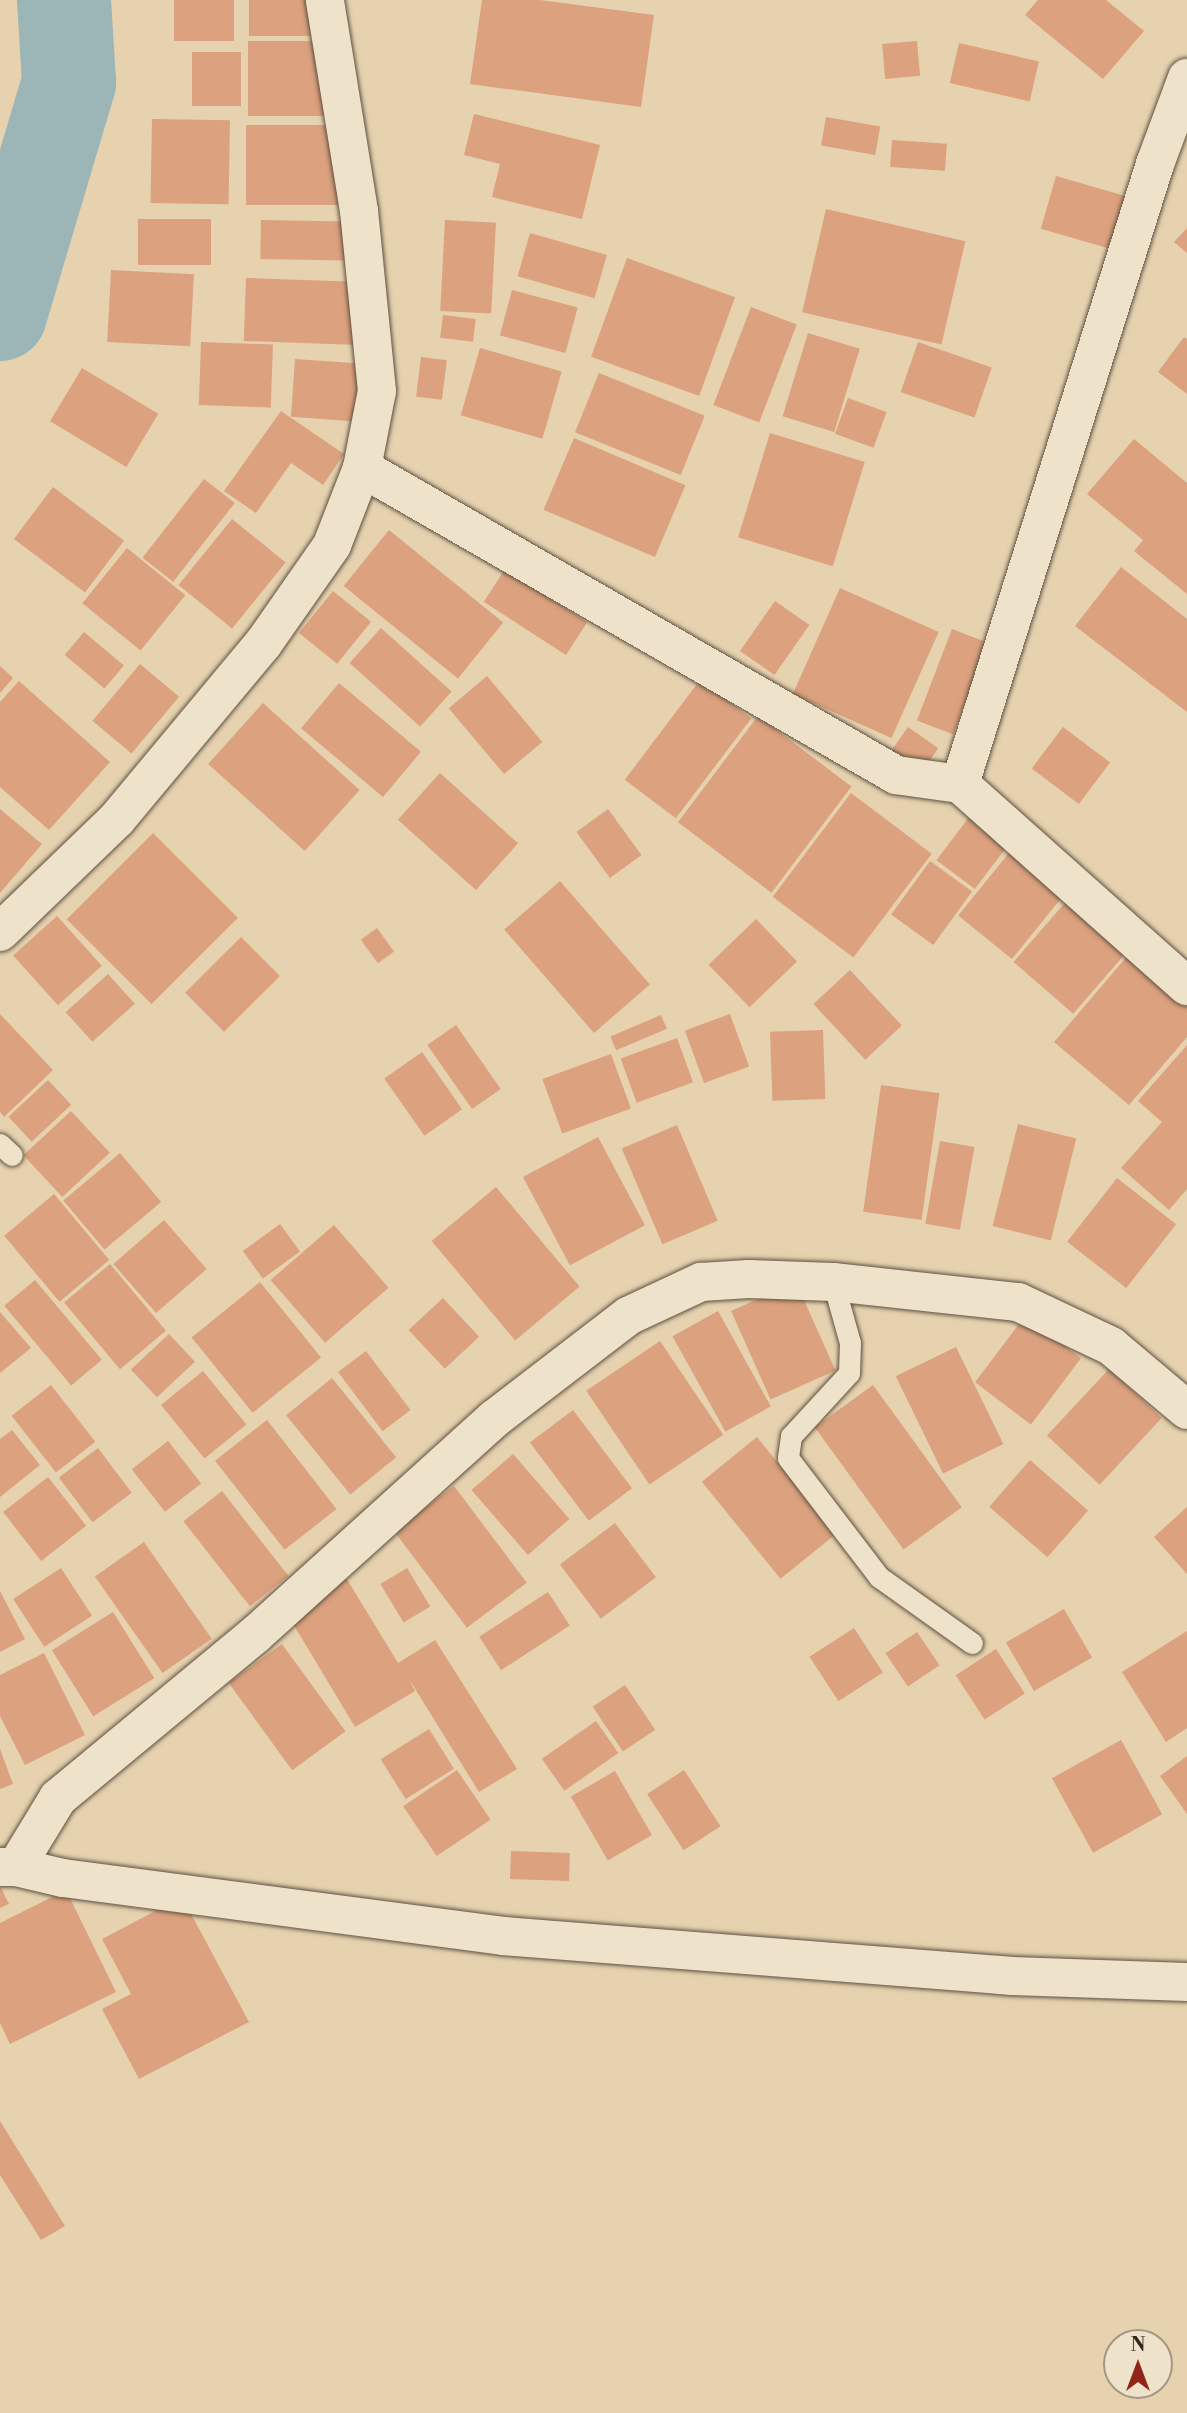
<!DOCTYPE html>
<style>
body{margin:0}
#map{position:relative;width:1187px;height:2413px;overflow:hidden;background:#e6d2af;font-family:"Libre Bodoni",serif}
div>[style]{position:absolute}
.river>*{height:94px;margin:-47px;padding:0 47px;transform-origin:47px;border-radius:47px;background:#9cb5b7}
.building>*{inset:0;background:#dca17e;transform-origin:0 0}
.roads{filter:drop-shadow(0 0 2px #5e5141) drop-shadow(0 0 2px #5e5141)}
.service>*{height:21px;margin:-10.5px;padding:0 10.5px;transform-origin:10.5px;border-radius:10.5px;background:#efe2cb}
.minor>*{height:38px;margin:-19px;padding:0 19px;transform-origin:19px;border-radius:19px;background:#efe2cb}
.tertiary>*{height:38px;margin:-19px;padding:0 19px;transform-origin:19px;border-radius:19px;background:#efe2cb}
span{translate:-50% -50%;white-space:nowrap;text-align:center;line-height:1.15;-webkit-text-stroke:5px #efe2cb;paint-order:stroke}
.north{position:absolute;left:1103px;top:2329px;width:70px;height:70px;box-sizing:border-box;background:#efe2cb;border:2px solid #a39785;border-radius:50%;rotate:0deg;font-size:19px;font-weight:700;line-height:28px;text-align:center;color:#31261c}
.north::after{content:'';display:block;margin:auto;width:24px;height:32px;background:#8f2418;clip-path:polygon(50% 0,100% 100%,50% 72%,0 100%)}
</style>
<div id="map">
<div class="river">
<div style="left:0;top:314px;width:242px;rotate:-73.4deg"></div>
<div style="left:69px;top:82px;width:82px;rotate:-93.5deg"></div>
</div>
<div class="building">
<div style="left:174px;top:0;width:60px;height:41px"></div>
<div style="left:249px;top:0;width:74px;height:36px"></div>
<div style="clip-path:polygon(482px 0,540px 0,654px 15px,641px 107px,470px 84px)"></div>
<div style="clip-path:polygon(1038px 0,1106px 0,1144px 31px,1103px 79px,1025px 15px)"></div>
<div style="left:248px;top:41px;width:83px;height:75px"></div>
<div style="left:917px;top:41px;width:35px;height:35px;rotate:85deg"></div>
<div style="left:959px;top:43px;width:82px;height:41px;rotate:13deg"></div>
<div style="left:192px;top:52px;width:49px;height:54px"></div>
<div style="clip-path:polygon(474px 114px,600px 145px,582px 219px,492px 197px,500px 164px,464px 155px)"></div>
<div style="left:826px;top:117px;width:55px;height:29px;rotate:10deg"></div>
<div style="left:152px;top:119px;width:78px;height:84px;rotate:1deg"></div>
<div style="left:246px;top:125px;width:107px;height:80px"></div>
<div style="left:892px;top:140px;width:55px;height:27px;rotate:4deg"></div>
<div style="left:1056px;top:176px;width:74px;height:55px;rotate:16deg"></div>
<div style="left:826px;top:209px;width:143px;height:106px;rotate:13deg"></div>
<div style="left:138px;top:219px;width:73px;height:46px"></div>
<div style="left:261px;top:220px;width:100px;height:39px;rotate:1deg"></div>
<div style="left:445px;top:220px;width:51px;height:91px;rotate:3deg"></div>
<div style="clip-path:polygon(1187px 228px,1187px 253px,1174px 242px)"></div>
<div style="left:530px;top:233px;width:80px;height:45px;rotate:16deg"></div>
<div style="left:627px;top:258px;width:115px;height:105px;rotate:20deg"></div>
<div style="left:111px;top:270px;width:83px;height:72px;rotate:3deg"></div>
<div style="left:246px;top:278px;width:115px;height:63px;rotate:2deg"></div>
<div style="left:512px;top:290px;width:68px;height:47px;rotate:15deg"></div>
<div style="left:751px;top:307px;width:49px;height:105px;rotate:21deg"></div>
<div style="left:443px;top:315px;width:33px;height:23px;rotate:7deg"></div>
<div style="left:808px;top:333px;width:54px;height:87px;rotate:17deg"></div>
<div style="clip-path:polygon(1184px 337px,1187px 339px,1187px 394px,1158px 372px)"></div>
<div style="left:201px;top:342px;width:72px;height:63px;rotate:2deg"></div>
<div style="left:918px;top:342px;width:78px;height:53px;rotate:19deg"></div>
<div style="left:480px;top:348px;width:85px;height:70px;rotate:16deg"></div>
<div style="left:421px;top:357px;width:26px;height:40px;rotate:7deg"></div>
<div style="left:295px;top:359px;width:65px;height:58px;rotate:4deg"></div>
<div style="left:82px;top:368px;width:89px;height:62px;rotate:31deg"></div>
<div style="left:599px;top:373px;width:114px;height:64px;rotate:22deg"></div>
<div style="left:848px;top:398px;width:41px;height:38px;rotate:20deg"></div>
<div style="clip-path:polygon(281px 411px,344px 454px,323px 485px,291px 463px,256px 513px,224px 491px)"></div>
<div style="left:770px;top:433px;width:99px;height:109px;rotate:17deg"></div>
<div style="left:574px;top:438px;width:121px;height:78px;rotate:23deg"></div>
<div style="clip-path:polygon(1134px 439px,1187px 483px,1187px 594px,1134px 551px,1143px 540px,1087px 494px)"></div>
<div style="left:204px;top:479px;width:39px;height:100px;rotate:38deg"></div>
<div style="left:53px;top:487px;width:89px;height:65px;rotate:37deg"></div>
<div style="left:232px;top:519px;width:69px;height:85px;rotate:39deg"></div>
<div style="left:389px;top:530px;width:147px;height:72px;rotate:39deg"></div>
<div style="left:127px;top:548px;width:75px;height:71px;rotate:39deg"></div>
<div style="clip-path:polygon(1121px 567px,1187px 619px,1187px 712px,1075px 626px)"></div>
<div style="left:505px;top:569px;width:98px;height:39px;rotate:33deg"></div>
<div style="left:840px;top:588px;width:108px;height:116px;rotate:24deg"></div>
<div style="left:333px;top:591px;width:49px;height:54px;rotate:39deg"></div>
<div style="left:775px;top:601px;width:42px;height:61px;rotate:35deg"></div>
<div style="left:381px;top:628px;width:95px;height:47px;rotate:42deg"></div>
<div style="left:952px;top:629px;width:39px;height:98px;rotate:21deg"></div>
<div style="left:84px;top:632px;width:52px;height:30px;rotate:40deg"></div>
<div style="left:140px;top:664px;width:51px;height:74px;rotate:40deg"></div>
<div style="clip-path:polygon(0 666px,13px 678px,0 693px)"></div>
<div style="left:487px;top:676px;width:86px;height:50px;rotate:50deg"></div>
<div style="left:700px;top:680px;width:64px;height:125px;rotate:37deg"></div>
<div style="clip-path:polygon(19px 681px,110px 762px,49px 830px,0 787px,0 702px)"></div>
<div style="left:339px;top:683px;width:107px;height:59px;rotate:40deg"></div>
<div style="left:263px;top:703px;width:130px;height:82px;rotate:42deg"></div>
<div style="left:758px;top:716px;width:117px;height:133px;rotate:37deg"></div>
<div style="left:908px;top:727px;width:37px;height:29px;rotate:35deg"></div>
<div style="left:1063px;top:727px;width:59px;height:52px;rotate:37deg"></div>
<div style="left:440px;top:773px;width:105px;height:63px;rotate:42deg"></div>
<div style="left:851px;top:793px;width:101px;height:130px;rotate:37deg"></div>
<div style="clip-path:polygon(0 809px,42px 844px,0 893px)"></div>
<div style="left:608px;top:809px;width:57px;height:39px;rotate:54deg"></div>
<div style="left:969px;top:817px;width:48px;height:54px;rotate:37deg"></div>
<div style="left:153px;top:833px;width:120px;height:122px;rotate:45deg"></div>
<div style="left:1013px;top:848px;width:69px;height:87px;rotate:39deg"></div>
<div style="left:930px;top:861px;width:52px;height:66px;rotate:36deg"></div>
<div style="left:560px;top:881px;width:137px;height:74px;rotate:49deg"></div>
<div style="left:1070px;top:897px;width:79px;height:86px;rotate:41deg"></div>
<div style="left:57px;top:916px;width:67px;height:59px;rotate:48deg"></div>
<div style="left:756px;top:919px;width:59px;height:66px;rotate:46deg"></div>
<div style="left:377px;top:928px;width:29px;height:20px;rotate:54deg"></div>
<div style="left:241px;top:937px;width:55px;height:79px;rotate:45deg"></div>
<div style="clip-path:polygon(1129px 954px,1187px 1002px,1187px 1037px,1129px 1105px,1054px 1042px)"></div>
<div style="left:850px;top:970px;width:76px;height:50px;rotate:47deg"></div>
<div style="left:108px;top:974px;width:40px;height:57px;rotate:48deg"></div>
<div style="clip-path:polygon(0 1014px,53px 1070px,4px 1117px,0 1112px)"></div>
<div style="left:730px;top:1014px;width:56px;height:48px;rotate:70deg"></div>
<div style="left:661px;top:1015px;width:15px;height:55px;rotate:67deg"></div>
<div style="left:456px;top:1025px;width:78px;height:35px;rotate:55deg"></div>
<div style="left:823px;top:1030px;width:69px;height:53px;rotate:88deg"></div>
<div style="left:677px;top:1038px;width:47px;height:60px;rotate:70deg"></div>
<div style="clip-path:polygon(1187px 1045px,1187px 1189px,1169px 1210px,1121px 1168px,1162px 1122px,1138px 1101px)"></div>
<div style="left:422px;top:1052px;width:70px;height:46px;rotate:55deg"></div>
<div style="left:611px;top:1054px;width:58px;height:73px;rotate:70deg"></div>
<div style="left:48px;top:1080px;width:34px;height:54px;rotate:47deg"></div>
<div style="left:881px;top:1085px;width:59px;height:128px;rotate:8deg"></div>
<div style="left:71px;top:1111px;width:57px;height:65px;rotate:47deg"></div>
<div style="left:1018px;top:1124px;width:60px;height:105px;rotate:14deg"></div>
<div style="left:677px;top:1125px;width:104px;height:60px;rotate:67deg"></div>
<div style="left:598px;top:1137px;width:100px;height:85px;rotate:62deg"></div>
<div style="left:940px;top:1141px;width:35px;height:84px;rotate:10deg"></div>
<div style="left:120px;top:1153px;width:64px;height:74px;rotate:50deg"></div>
<div style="left:1117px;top:1178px;width:75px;height:81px;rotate:38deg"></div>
<div style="left:496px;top:1187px;width:130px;height:84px;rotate:50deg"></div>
<div style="left:54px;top:1194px;width:86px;height:65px;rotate:50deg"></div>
<div style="left:164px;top:1220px;width:65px;height:67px;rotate:49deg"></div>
<div style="left:280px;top:1224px;width:34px;height:46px;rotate:54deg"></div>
<div style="left:334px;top:1225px;width:83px;height:84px;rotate:49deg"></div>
<div style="left:110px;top:1264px;width:87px;height:60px;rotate:50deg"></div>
<div style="left:35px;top:1280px;width:104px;height:40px;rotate:50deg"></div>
<div style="left:260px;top:1282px;width:97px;height:88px;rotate:51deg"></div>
<div style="left:796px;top:1282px;width:97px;height:71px;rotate:66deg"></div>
<div style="left:443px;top:1298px;width:53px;height:47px;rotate:47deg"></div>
<div style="left:718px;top:1311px;width:109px;height:52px;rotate:61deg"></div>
<div style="clip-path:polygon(0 1312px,31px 1348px,0 1373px)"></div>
<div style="left:1025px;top:1316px;width:70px;height:83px;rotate:37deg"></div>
<div style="left:169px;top:1334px;width:38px;height:52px;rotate:47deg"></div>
<div style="left:660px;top:1341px;width:113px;height:89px;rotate:56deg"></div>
<div style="left:956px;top:1347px;width:108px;height:67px;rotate:64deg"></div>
<div style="left:366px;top:1351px;width:74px;height:35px;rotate:53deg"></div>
<div style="left:1109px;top:1369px;width:72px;height:91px;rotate:43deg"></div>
<div style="left:203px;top:1371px;width:69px;height:54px;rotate:51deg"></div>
<div style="left:332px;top:1378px;width:102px;height:59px;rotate:51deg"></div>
<div style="left:51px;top:1385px;width:72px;height:50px;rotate:52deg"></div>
<div style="left:873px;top:1385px;width:151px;height:72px;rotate:54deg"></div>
<div style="left:573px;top:1410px;width:98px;height:54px;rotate:53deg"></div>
<div style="left:267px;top:1420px;width:113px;height:66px;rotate:52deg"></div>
<div style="clip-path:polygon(12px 1430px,40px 1465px,0 1497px,0 1439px)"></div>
<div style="left:757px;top:1437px;width:125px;height:71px;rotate:51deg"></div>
<div style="left:168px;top:1441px;width:54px;height:46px;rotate:52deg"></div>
<div style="left:98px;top:1448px;width:56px;height:49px;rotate:53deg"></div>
<div style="left:513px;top:1454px;width:86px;height:55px;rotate:49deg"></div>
<div style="left:1030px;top:1460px;width:77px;height:62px;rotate:41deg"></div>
<div style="left:48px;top:1477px;width:62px;height:57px;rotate:52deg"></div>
<div style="left:454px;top:1486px;width:121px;height:75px;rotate:53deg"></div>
<div style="left:222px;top:1491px;width:108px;height:49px;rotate:52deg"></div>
<div style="clip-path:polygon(1187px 1507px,1187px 1574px,1154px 1537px)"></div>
<div style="left:615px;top:1523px;width:68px;height:69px;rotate:53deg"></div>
<div style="left:144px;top:1542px;width:118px;height:60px;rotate:55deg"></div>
<div style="left:61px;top:1568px;width:57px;height:57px;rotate:57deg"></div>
<div style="left:407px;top:1568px;width:45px;height:31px;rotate:59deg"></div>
<div style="clip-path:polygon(345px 1576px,398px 1663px,435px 1640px,517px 1769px,479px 1792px,409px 1679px,415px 1691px,355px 1727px,286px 1612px)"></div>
<div style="clip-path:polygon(0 1591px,25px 1639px,0 1652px)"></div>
<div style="left:548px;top:1592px;width:40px;height:82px;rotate:57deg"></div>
<div style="left:1064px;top:1609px;width:56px;height:67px;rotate:60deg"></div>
<div style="left:113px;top:1612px;width:78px;height:72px;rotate:58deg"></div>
<div style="left:854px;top:1628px;width:53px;height:53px;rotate:57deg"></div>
<div style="clip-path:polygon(1187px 1631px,1187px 1728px,1166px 1742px,1122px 1672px)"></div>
<div style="left:917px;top:1632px;width:40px;height:38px;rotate:56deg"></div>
<div style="left:282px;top:1644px;width:108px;height:66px;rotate:54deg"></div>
<div style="left:996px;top:1649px;width:53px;height:48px;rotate:57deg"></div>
<div style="clip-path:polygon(44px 1653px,85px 1735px,25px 1765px,0 1716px,0 1675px)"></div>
<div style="left:625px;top:1685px;width:54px;height:39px;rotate:56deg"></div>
<div style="left:596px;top:1721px;width:39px;height:66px;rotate:55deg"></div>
<div style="left:429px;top:1729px;width:47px;height:57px;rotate:58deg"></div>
<div style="left:1121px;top:1740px;width:85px;height:79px;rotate:61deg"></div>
<div style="clip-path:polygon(0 1749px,13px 1784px,0 1789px)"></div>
<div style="clip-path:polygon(1187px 1756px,1187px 1814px,1160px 1776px)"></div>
<div style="left:457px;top:1770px;width:60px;height:65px;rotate:56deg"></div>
<div style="left:684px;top:1770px;width:67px;height:44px;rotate:57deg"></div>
<div style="left:615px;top:1771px;width:74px;height:51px;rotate:60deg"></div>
<div style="left:511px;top:1851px;width:59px;height:28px;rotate:2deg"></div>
<div style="clip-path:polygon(0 1886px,9px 1904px,0 1908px)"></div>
<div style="clip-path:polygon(66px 1890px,116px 1992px,10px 2044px,0 2023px,0 1923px)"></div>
<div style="clip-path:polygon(182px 1897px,249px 2022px,139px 2079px,102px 2009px,131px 1994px,102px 1939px)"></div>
<div style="clip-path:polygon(0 2121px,65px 2226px,41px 2240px,0 2175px)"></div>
</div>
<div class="roads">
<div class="service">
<div style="left:0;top:1144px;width:16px;rotate:43deg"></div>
<div style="left:833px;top:1282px;width:63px;rotate:74.4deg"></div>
<div style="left:850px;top:1343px;width:30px;rotate:92deg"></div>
<div style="left:849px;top:1373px;width:86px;rotate:132.6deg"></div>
<div style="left:791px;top:1436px;width:22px;rotate:98deg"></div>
<div style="left:788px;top:1458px;width:150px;rotate:52.6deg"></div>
<div style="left:879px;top:1577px;width:114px;rotate:35.4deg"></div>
</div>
<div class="minor">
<div style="left:362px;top:468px;width:616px;rotate:29.89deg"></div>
<div style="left:896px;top:775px;width:65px;rotate:8deg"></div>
<div style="left:960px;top:784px;width:304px;rotate:41.7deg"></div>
<div style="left:960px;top:784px;width:650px;rotate:-72.54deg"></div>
<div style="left:1155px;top:164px;width:92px;rotate:-69.6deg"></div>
<div style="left:0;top:1867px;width:16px"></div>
<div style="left:16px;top:1867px;width:81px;rotate:-58.7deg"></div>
<div style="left:58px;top:1798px;width:256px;rotate:-39.6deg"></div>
<div style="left:255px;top:1635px;width:322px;rotate:-42.1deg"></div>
<div style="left:494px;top:1419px;width:169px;rotate:-37.5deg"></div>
<div style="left:628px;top:1316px;width:81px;rotate:-25deg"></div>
<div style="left:701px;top:1282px;width:48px;rotate:-3.6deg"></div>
<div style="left:749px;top:1279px;width:84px;rotate:2deg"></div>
<div style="left:833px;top:1282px;width:186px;rotate:6.2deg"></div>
<div style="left:1018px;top:1302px;width:103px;rotate:25.3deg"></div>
<div style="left:1111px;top:1346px;width:99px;rotate:40.1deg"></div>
<div style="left:16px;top:1867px;width:48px;rotate:13.2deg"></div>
<div style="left:63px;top:1878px;width:444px;rotate:7.5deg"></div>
<div style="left:503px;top:1936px;width:511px;rotate:4.49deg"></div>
<div style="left:1012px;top:1976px;width:175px;rotate:2deg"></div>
</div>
<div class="tertiary">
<div style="left:0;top:932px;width:163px;rotate:-44deg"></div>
<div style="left:117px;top:819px;width:228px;rotate:-50.2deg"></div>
<div style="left:263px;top:644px;width:121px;rotate:-55.1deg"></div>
<div style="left:332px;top:545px;width:83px;rotate:-68.7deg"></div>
<div style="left:362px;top:468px;width:78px;rotate:-79deg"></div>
<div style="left:377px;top:391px;width:181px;rotate:-95.7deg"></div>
<div style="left:359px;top:211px;width:214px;rotate:-99.2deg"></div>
</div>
</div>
<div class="north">N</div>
</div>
